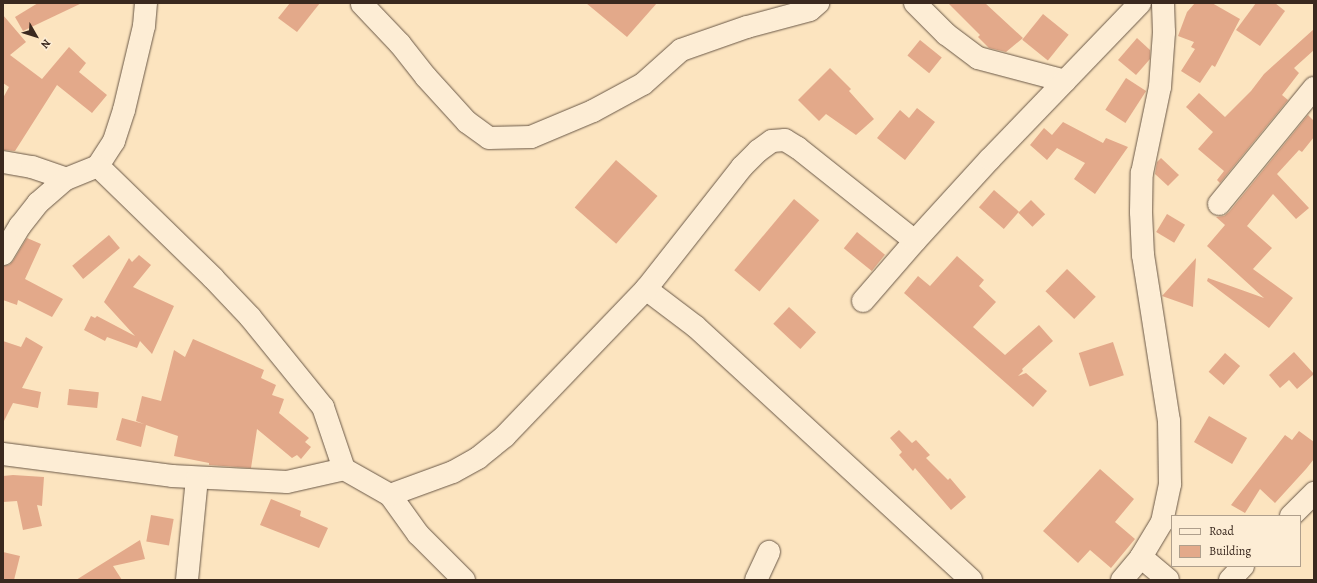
<!DOCTYPE html>
<style>
body{margin:0}
#map{position:relative;width:1317px;height:583px;overflow:hidden;background:#fce4bf;font-family:Alegreya,serif}
div>[style]{position:absolute}
.building>*{inset:0;background:#e3a98a;transform-origin:0 0}
.roads{filter:drop-shadow(0 0 1px #6a5847) drop-shadow(0 0 1px #6a5847)}
.minor>*{height:22px;margin:-11px;padding:0 11px;transform-origin:11px;border-radius:11px;background:#fdedd5}
span{translate:-50% -50%;white-space:nowrap;text-align:center;line-height:1.15;-webkit-text-stroke:3px #fdedd5;paint-order:stroke}
.frame{position:absolute;inset:0;border:4px solid #3a291f;pointer-events:none}
.legend{position:absolute;left:1171px;top:515px;width:130px;height:52px;box-sizing:border-box;background:#fdedd5;border:1px solid #af9f8c;margin:0;padding:5px 7px;list-style:none;font-size:12px;color:#3a291f}
.legend li{display:flex;align-items:center;gap:8px;height:20px}
.legend b{width:20px;border:1px solid #af9f8c}
.north{position:absolute;left:16px;top:16px;width:40px;height:40px;-webkit-text-stroke:3px #fdedd5;paint-order:stroke;rotate:129deg;font-size:11px;font-weight:700;line-height:16px;text-align:center;color:#3a291f}
.north::after{content:'';display:block;margin:auto;width:14px;height:18px;background:#3a291f;clip-path:polygon(50% 0,100% 100%,50% 72%,0 100%)}
</style>
<div id="map">
<div class="building">
<div style="clip-path:polygon(38px 3px,82px 3px,23px 31px,15px 17px)"></div>
<div style="clip-path:polygon(290px 3px,320px 3px,297px 32px,278px 18px)"></div>
<div style="clip-path:polygon(586px 3px,657px 3px,627px 37px)"></div>
<div style="clip-path:polygon(948px 3px,985px 3px,1023px 38px,1006px 52px,989px 48px,978px 37px,980px 35px)"></div>
<div style="clip-path:polygon(1195px 3px,1212px 3px,1240px 19px,1215px 67px,1212px 65px,1200px 83px,1181px 71px,1195px 49px,1191px 47px,1194px 42px,1178px 36px,1187px 12px)"></div>
<div style="clip-path:polygon(1256px 3px,1275px 3px,1285px 11px,1260px 46px,1236px 30px)"></div>
<div style="left:1043px;top:14px;width:33px;height:33px;rotate:39deg"></div>
<div style="clip-path:polygon(3px 15px,26px 42px,10px 55px,42px 79px,69px 47px,86px 63px,79px 72px,107px 95px,92px 113px,57px 85px,15px 151px,3px 150px,3px 98px,9px 87px,3px 83px)"></div>
<div style="clip-path:polygon(1314px 29px,1314px 50px,1294px 68px,1299px 73px,1282px 95px,1288px 100px,1220px 183px,1217px 180px,1224px 171px,1198px 149px,1213px 132px,1186px 107px,1199px 93px,1225px 117px,1251px 91px,1264px 74px)"></div>
<div style="clip-path:polygon(1137px 38px,1150px 50px,1150px 59px,1136px 75px,1118px 60px)"></div>
<div style="left:920px;top:40px;width:28px;height:20px;rotate:39deg"></div>
<div style="clip-path:polygon(830px 68px,851px 89px,849px 91px,874px 119px,856px 135px,826px 114px,819px 121px,798px 100px)"></div>
<div style="left:1126px;top:78px;width:24px;height:38px;rotate:33deg"></div>
<div style="clip-path:polygon(917px 108px,935px 122px,905px 160px,877px 138px,900px 110px,909px 118px)"></div>
<div style="clip-path:polygon(1308px 115px,1314px 121px,1314px 137px,1302px 152px,1299px 150px,1277px 174px,1309px 208px,1296px 219px,1273px 194px,1247px 226px,1272px 248px,1253px 269px,1293px 298px,1269px 328px,1207px 281px,1208px 278px,1264px 298px,1207px 246px,1225px 225px,1216px 217px,1224px 216px,1229px 212px)"></div>
<div style="clip-path:polygon(1063px 122px,1103px 143px,1106px 138px,1128px 147px,1095px 194px,1074px 179px,1085px 163px,1057px 148px,1047px 160px,1030px 145px,1044px 128px,1052px 135px)"></div>
<div style="clip-path:polygon(1161px 158px,1179px 175px,1168px 186px,1155px 174px,1157px 162px)"></div>
<div style="left:616px;top:160px;width:55px;height:63px;rotate:41deg"></div>
<div style="left:994px;top:190px;width:33px;height:23px;rotate:41deg"></div>
<div style="left:794px;top:199px;width:33px;height:93px;rotate:40deg"></div>
<div style="left:1031px;top:200px;width:20px;height:18px;rotate:45deg"></div>
<div style="left:1167px;top:214px;width:21px;height:21px;rotate:31deg"></div>
<div style="left:857px;top:232px;width:36px;height:21px;rotate:39deg"></div>
<div style="left:109px;top:235px;width:17px;height:48px;rotate:50deg"></div>
<div style="clip-path:polygon(27px 238px,41px 244px,25px 279px,63px 299px,52px 317px,18px 300px,17px 305px,3px 300px,3px 266px,9px 265px,13px 261px)"></div>
<div style="clip-path:polygon(139px 255px,151px 265px,133px 287px,174px 306px,152px 354px,140px 341px,137px 348px,107px 337px,105px 341px,84px 330px,91px 316px,95px 318px,97px 316px,135px 336px,104px 302px,129px 258px,132px 262px)"></div>
<div style="clip-path:polygon(957px 256px,984px 280px,979px 286px,996px 302px,973px 327px,1005px 355px,1039px 325px,1053px 341px,1022px 369px,1023px 371px,1018px 376px,1026px 373px,1047px 391px,1033px 407px,904px 293px,918px 276px,930px 286px)"></div>
<div style="clip-path:polygon(1196px 258px,1193px 307px,1162px 296px)"></div>
<div style="left:1067px;top:269px;width:40px;height:31px;rotate:44deg"></div>
<div style="left:789px;top:307px;width:37px;height:23px;rotate:43deg"></div>
<div style="clip-path:polygon(26px 337px,43px 347px,22px 388px,41px 392px,38px 408px,13px 403px,3px 423px,3px 341px,21px 347px)"></div>
<div style="clip-path:polygon(193px 339px,264px 370px,261px 378px,276px 385px,272px 395px,284px 399px,279px 413px,309px 438px,305px 442px,311px 447px,301px 459px,297px 455px,292px 458px,257px 429px,251px 468px,209px 465px,209px 463px,174px 456px,178px 436px,146px 425px,141px 447px,116px 440px,122px 418px,144px 424px,136px 421px,142px 396px,161px 401px,174px 350px,185px 357px)"></div>
<div style="left:1113px;top:342px;width:35px;height:36px;rotate:72deg"></div>
<div style="clip-path:polygon(1294px 352px,1314px 374px,1297px 389px,1289px 380px,1280px 388px,1269px 375px)"></div>
<div style="left:1225px;top:353px;width:20px;height:25px;rotate:41deg"></div>
<div style="left:69px;top:389px;width:30px;height:16px;rotate:6deg"></div>
<div style="left:1209px;top:416px;width:44px;height:30px;rotate:30deg"></div>
<div style="clip-path:polygon(899px 430px,912px 443px,916px 440px,930px 455px,926px 458px,948px 480px,950px 478px,966px 497px,951px 510px,915px 468px,913px 471px,899px 455px,902px 452px,890px 438px)"></div>
<div style="clip-path:polygon(1299px 431px,1314px 442px,1314px 459px,1306px 469px,1275px 503px,1260px 489px,1245px 513px,1231px 505px,1285px 435px,1292px 440px)"></div>
<div style="clip-path:polygon(1100px 469px,1134px 499px,1115px 522px,1135px 539px,1111px 568px,1090px 550px,1078px 563px,1043px 531px)"></div>
<div style="clip-path:polygon(13px 475px,44px 477px,42px 506px,37px 505px,42px 526px,23px 530px,17px 501px,3px 502px,3px 476px)"></div>
<div style="clip-path:polygon(271px 499px,301px 511px,300px 516px,328px 528px,319px 548px,260px 525px)"></div>
<div style="left:151px;top:515px;width:23px;height:27px;rotate:10deg"></div>
<div style="clip-path:polygon(140px 540px,145px 559px,113px 566px,122px 580px,76px 580px)"></div>
<div style="clip-path:polygon(3px 552px,20px 556px,14px 580px,3px 580px)"></div>
</div>
<div class="roads">
<div class="minor">
<div style="left:146px;top:3px;width:23px;rotate:95deg"></div>
<div style="left:144px;top:26px;width:86px;rotate:103.4deg"></div>
<div style="left:124px;top:110px;width:33px;rotate:108deg"></div>
<div style="left:114px;top:141px;width:30px;rotate:123deg"></div>
<div style="left:98px;top:166px;width:161px;rotate:44.2deg"></div>
<div style="left:213px;top:278px;width:54px;rotate:46.5deg"></div>
<div style="left:250px;top:317px;width:116px;rotate:51deg"></div>
<div style="left:323px;top:407px;width:65px;rotate:71.3deg"></div>
<div style="left:344px;top:469px;width:53px;rotate:29.5deg"></div>
<div style="left:390px;top:495px;width:48px;rotate:54.3deg"></div>
<div style="left:418px;top:534px;width:65px;rotate:45deg"></div>
<div style="left:915px;top:3px;width:44px;rotate:45deg"></div>
<div style="left:946px;top:34px;width:40px;rotate:37deg"></div>
<div style="left:978px;top:58px;width:90px;rotate:14.8deg"></div>
<div style="left:362px;top:4px;width:55px;rotate:46.5deg"></div>
<div style="left:400px;top:44px;width:42px;rotate:51.8deg"></div>
<div style="left:426px;top:77px;width:61px;rotate:47.7deg"></div>
<div style="left:467px;top:122px;width:27px;rotate:36deg"></div>
<div style="left:489px;top:138px;width:42px;rotate:-1.4deg"></div>
<div style="left:531px;top:137px;width:67px;rotate:-22.8deg"></div>
<div style="left:593px;top:111px;width:57px;rotate:-28.4deg"></div>
<div style="left:643px;top:84px;width:51px;rotate:-41.8deg"></div>
<div style="left:681px;top:50px;width:70px;rotate:-19.2deg"></div>
<div style="left:747px;top:27px;width:65px;rotate:-15.1deg"></div>
<div style="left:810px;top:10px;width:11px;rotate:-41deg"></div>
<div style="left:3px;top:162px;width:29px;rotate:10deg"></div>
<div style="left:32px;top:167px;width:36px;rotate:19deg"></div>
<div style="left:1219px;top:204px;width:150px;rotate:-50.7deg"></div>
<div style="left:3px;top:254px;width:33px;rotate:-59deg"></div>
<div style="left:20px;top:226px;width:29px;rotate:-52deg"></div>
<div style="left:38px;top:203px;width:37px;rotate:-41deg"></div>
<div style="left:66px;top:179px;width:35px;rotate:-22deg"></div>
<div style="left:646px;top:289px;width:61px;rotate:37.1deg"></div>
<div style="left:695px;top:326px;width:375px;rotate:42.6deg"></div>
<div style="left:863px;top:301px;width:79px;rotate:-49.1deg"></div>
<div style="left:3px;top:454px;width:170px;rotate:7.4deg"></div>
<div style="left:172px;top:476px;width:115px;rotate:3deg"></div>
<div style="left:287px;top:482px;width:58px;rotate:-12.8deg"></div>
<div style="left:390px;top:495px;width:67px;rotate:-20.1deg"></div>
<div style="left:453px;top:472px;width:29px;rotate:-29deg"></div>
<div style="left:478px;top:458px;width:35px;rotate:-39deg"></div>
<div style="left:505px;top:436px;width:204px;rotate:-46.2deg"></div>
<div style="left:646px;top:289px;width:155px;rotate:-51.8deg"></div>
<div style="left:742px;top:167px;width:23px;rotate:-45deg"></div>
<div style="left:758px;top:151px;width:17px;rotate:-36deg"></div>
<div style="left:772px;top:141px;width:13px;rotate:-4deg"></div>
<div style="left:785px;top:140px;width:15px;rotate:32deg"></div>
<div style="left:798px;top:148px;width:149px;rotate:38.5deg"></div>
<div style="left:915px;top:241px;width:111px;rotate:-47.6deg"></div>
<div style="left:990px;top:159px;width:216px;rotate:-46.1deg"></div>
<div style="left:1291px;top:516px;width:33px;rotate:-45deg"></div>
<div style="left:1141px;top:557px;width:35px;rotate:40deg"></div>
<div style="left:187px;top:580px;width:102px;rotate:-84.4deg"></div>
<div style="left:756px;top:580px;width:31px;rotate:-65deg"></div>
<div style="left:1122px;top:580px;width:30px;rotate:-50deg"></div>
<div style="left:1141px;top:557px;width:41px;rotate:-59deg"></div>
<div style="left:1162px;top:522px;width:39px;rotate:-78deg"></div>
<div style="left:1170px;top:484px;width:63px;rotate:-90.9deg"></div>
<div style="left:1169px;top:421px;width:168px;rotate:-98.9deg"></div>
<div style="left:1143px;top:255px;width:43px;rotate:-92.7deg"></div>
<div style="left:1141px;top:212px;width:39px;rotate:-89deg"></div>
<div style="left:1142px;top:173px;width:88px;rotate:-78.2deg"></div>
<div style="left:1160px;top:87px;width:55px;rotate:-85.8deg"></div>
<div style="left:1164px;top:32px;width:29px;rotate:-92deg"></div>
<div style="left:1230px;top:580px;width:19px;rotate:-47deg"></div>
</div>
</div>
<div class="frame"></div>
<ul class="legend">
<li><b style="height:5px;background:#fdedd5"></b>Road</li>
<li><b style="height:11px;background:#e3a98a"></b>Building</li>
</ul>
<div class="north">N</div>
</div>
